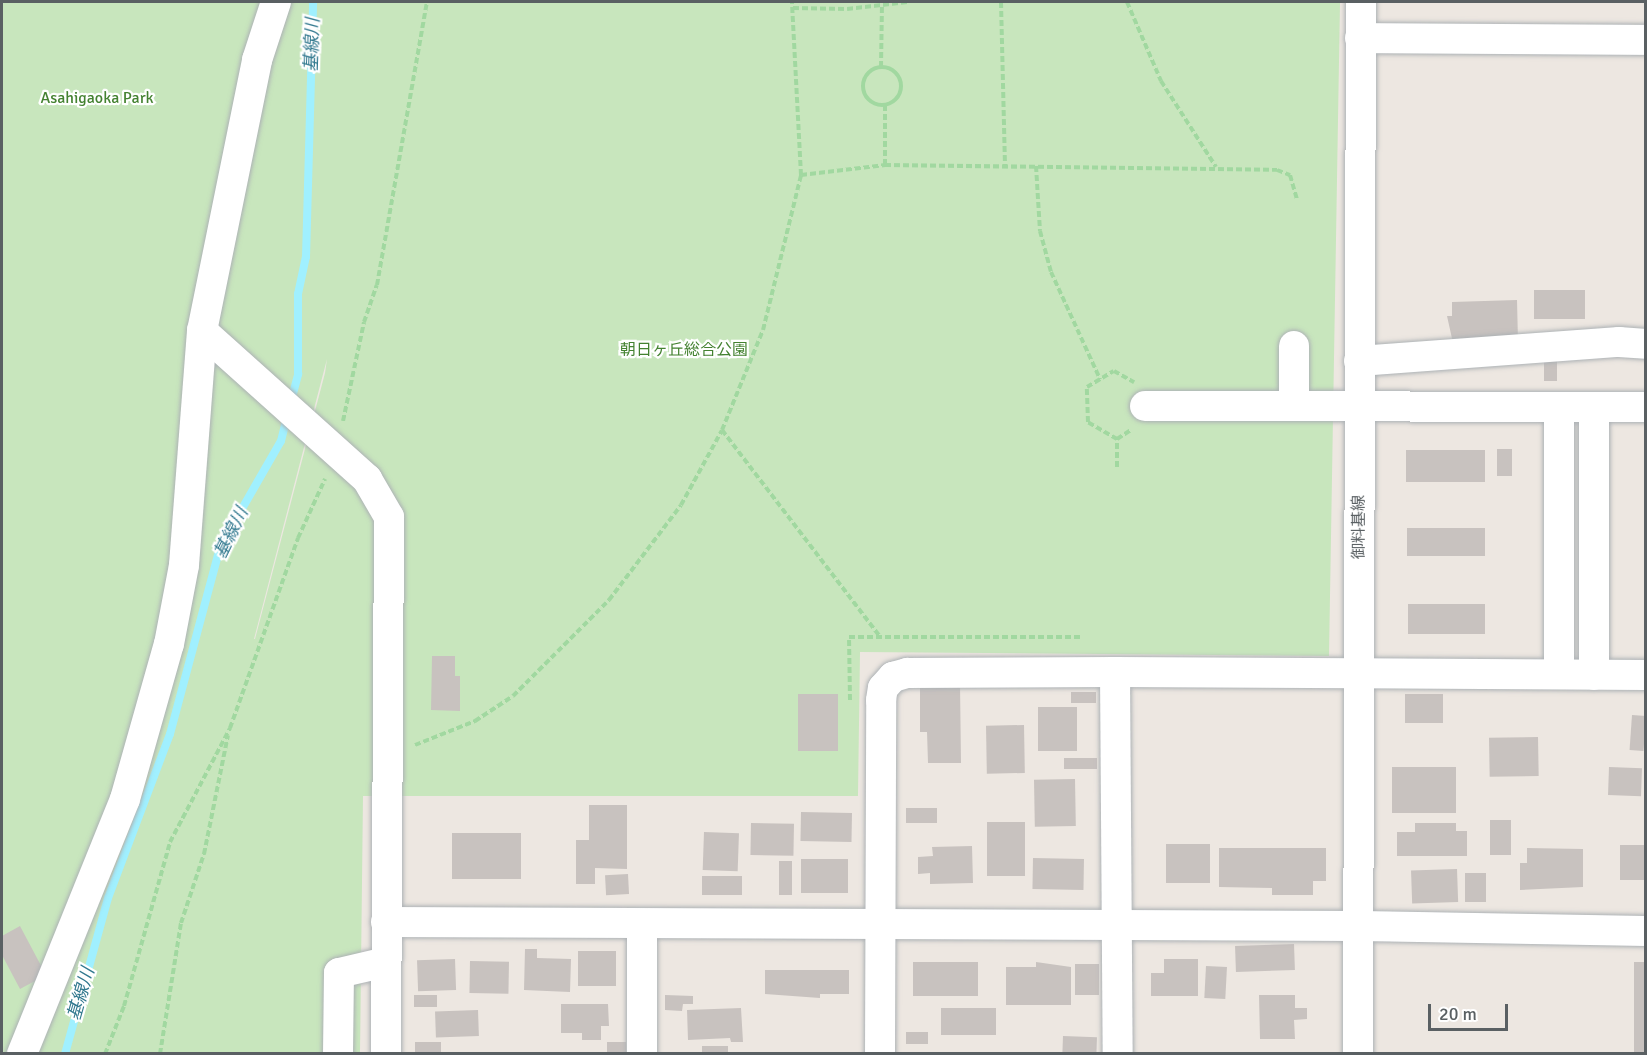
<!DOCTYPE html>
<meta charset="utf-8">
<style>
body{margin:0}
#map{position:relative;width:1647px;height:1055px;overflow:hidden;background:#ede7e1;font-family:Signika,"Noto Sans JP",sans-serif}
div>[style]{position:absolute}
.green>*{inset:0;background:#c8e6bd}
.stream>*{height:8px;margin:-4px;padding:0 4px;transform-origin:4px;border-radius:4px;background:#a0f0ff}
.building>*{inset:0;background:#c8c2bf;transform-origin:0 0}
.path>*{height:4px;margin-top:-2px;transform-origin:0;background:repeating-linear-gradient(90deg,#a1d8a0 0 6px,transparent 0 9px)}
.path>.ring{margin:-2px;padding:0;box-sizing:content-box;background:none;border:4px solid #a1d8a0;border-radius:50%}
.roads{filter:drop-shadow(0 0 2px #adb2b5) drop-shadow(0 0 2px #adb2b5)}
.minor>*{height:30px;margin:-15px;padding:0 15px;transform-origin:15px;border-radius:15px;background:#fff}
span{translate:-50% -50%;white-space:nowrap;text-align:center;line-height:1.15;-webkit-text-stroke:4.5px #fff;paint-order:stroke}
.park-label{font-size:16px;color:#448231}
.street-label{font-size:16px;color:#5a6063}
.water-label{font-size:18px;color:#32798f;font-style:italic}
.frame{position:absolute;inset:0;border:3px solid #5a6063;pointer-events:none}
.scale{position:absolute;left:1428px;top:1004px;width:80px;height:27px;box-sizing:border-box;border:3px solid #5a6063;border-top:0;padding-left:8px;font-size:18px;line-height:21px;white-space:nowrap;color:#5a6063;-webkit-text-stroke:4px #fff;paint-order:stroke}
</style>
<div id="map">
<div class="green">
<div style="clip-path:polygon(evenodd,2px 2px,1340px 2px,1329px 656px,860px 652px,858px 796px,363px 796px,360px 1053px,2px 1053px,2px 2px,327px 359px,325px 373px,255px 639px,254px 639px,327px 359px)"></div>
</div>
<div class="stream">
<div style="left:291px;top:401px;width:28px;rotate:-75deg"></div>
<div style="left:298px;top:374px;width:80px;rotate:-90deg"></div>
<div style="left:298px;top:294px;width:38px;rotate:-78deg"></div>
<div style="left:306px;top:257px;width:255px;rotate:-88.4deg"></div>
<div style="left:65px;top:1054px;width:162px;rotate:-74.6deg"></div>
<div style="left:108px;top:898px;width:175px;rotate:-69.3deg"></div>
<div style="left:170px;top:734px;width:194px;rotate:-75deg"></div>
<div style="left:220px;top:547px;width:122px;rotate:-60.1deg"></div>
<div style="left:281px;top:441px;width:25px;rotate:-76deg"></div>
</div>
<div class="building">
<div style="left:1534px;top:290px;width:51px;height:29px"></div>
<div style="clip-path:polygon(1517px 300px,1518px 341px,1453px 343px,1447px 316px,1452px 316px,1452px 302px)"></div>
<div style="left:1544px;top:357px;width:13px;height:24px"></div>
<div style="left:1497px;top:449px;width:15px;height:27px"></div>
<div style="left:1406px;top:450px;width:79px;height:32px"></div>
<div style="left:1485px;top:528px;width:28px;height:78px;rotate:90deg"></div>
<div style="left:1408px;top:604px;width:77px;height:30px"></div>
<div style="clip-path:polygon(432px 656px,455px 656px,455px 676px,460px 676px,460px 711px,431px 710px)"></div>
<div style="clip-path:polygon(960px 684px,961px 763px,928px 763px,927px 732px,920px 732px,920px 685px)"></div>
<div style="left:1071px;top:692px;width:25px;height:11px"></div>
<div style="left:798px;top:694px;width:40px;height:57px"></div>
<div style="left:1443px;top:694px;width:29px;height:38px;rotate:90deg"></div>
<div style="left:1038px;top:707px;width:39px;height:44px"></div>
<div style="left:1632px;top:715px;width:14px;height:35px;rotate:4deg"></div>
<div style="left:1024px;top:725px;width:48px;height:38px;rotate:89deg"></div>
<div style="left:1538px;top:737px;width:39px;height:49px;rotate:89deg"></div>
<div style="left:1064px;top:758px;width:33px;height:11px"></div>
<div style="left:1392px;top:767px;width:64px;height:46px"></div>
<div style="left:1609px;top:767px;width:33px;height:28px;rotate:2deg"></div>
<div style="left:1075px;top:779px;width:47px;height:41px;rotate:89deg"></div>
<div style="clip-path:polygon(589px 805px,627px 805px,627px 869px,595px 868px,595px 884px,576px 884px,576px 840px,589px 840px)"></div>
<div style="left:906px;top:808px;width:31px;height:15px"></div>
<div style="left:801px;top:812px;width:51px;height:29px;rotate:1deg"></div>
<div style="left:1490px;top:820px;width:21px;height:35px"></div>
<div style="left:987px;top:822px;width:38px;height:54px"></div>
<div style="left:751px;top:823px;width:43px;height:32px;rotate:1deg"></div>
<div style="clip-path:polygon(1415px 823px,1456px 823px,1456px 831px,1467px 831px,1467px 856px,1397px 856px,1397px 832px,1415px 832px)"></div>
<div style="left:704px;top:832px;width:35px;height:38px;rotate:2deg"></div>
<div style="left:452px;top:833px;width:69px;height:46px"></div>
<div style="left:1166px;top:844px;width:44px;height:39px"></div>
<div style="left:1620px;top:845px;width:26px;height:35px"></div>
<div style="clip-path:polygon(972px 846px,973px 883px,930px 884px,930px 873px,918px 874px,918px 857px,933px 856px,932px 847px)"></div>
<div style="clip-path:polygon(1219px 848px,1326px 848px,1326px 881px,1313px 881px,1313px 895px,1272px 895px,1272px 888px,1219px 887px)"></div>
<div style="clip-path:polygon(1527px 848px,1583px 849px,1583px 887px,1520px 890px,1520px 863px,1527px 863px)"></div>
<div style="left:1033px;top:858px;width:51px;height:31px;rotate:1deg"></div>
<div style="left:801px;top:859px;width:47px;height:34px"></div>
<div style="left:779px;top:861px;width:13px;height:34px"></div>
<div style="left:1457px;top:869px;width:33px;height:46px;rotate:88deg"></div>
<div style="left:1465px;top:873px;width:21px;height:29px"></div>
<div style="left:628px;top:874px;width:20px;height:23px;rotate:87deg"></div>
<div style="left:702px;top:876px;width:40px;height:19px"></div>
<div style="clip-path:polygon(20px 926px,46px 975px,20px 989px,2px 955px,2px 936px)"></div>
<div style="left:1294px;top:944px;width:26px;height:59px;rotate:88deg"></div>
<div style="clip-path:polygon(525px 949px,537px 949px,537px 958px,571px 959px,570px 992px,524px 990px)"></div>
<div style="left:578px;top:951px;width:38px;height:35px"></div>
<div style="left:455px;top:959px;width:31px;height:38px;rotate:88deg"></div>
<div style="clip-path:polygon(1164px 959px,1198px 959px,1198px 996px,1151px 996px,1151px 973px,1164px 973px)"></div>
<div style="left:470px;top:961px;width:39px;height:32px;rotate:1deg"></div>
<div style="left:913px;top:962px;width:65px;height:34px"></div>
<div style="clip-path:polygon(1036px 962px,1071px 967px,1071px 1005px,1006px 1005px,1006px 967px,1036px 967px)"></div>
<div style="left:1634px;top:962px;width:12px;height:92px"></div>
<div style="left:1075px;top:964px;width:24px;height:31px"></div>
<div style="left:1206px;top:966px;width:21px;height:32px;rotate:3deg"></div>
<div style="clip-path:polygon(765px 970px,849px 970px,849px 994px,820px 994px,820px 998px,765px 994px)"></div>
<div style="left:414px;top:995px;width:23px;height:12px"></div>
<div style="clip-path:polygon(665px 995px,693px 996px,693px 1004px,683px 1004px,682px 1011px,665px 1010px)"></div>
<div style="clip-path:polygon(1259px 995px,1295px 995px,1295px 1008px,1307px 1008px,1307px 1019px,1294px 1020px,1295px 1039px,1260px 1039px)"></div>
<div style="clip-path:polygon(561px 1004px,608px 1004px,609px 1026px,601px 1026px,601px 1040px,582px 1040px,582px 1033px,561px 1033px)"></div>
<div style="clip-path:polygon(741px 1008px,743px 1042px,731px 1042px,730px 1038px,688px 1040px,687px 1010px)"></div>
<div style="left:941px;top:1008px;width:55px;height:27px"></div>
<div style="left:478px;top:1010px;width:26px;height:43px;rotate:88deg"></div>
<div style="left:906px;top:1032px;width:22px;height:12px"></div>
<div style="left:1063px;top:1036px;width:34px;height:18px;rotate:2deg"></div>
<div style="left:415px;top:1042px;width:26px;height:12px"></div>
<div style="left:607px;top:1042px;width:19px;height:11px"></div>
<div style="left:702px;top:1046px;width:26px;height:8px"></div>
</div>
<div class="path">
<div style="left:1001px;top:2px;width:163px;rotate:88.6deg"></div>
<div style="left:1127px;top:2px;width:86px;rotate:66.7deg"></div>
<div style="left:1161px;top:81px;width:102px;rotate:57.4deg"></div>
<div style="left:793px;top:8px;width:54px;rotate:1.1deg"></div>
<div style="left:847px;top:9px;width:61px;rotate:-6.5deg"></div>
<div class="ring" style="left:863px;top:67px;width:34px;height:34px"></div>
<div style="left:881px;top:67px;width:61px;rotate:-89.1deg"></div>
<div style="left:885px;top:105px;width:60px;rotate:90deg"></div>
<div style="left:1036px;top:166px;width:65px;rotate:86.5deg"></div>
<div style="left:1040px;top:231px;width:42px;rotate:75deg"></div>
<div style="left:1051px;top:272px;width:118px;rotate:65.4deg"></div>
<div style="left:801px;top:175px;width:85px;rotate:-6.8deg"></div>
<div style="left:885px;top:165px;width:392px;rotate:0.7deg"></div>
<div style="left:1277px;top:170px;width:14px;rotate:21deg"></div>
<div style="left:1290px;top:175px;width:26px;rotate:74deg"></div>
<div style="left:343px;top:421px;width:101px;rotate:-78deg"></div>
<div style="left:364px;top:322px;width:39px;rotate:-71deg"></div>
<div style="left:377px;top:285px;width:287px;rotate:-80deg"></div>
<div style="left:722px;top:430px;width:260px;rotate:52.6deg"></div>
<div style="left:1117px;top:439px;width:34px;rotate:-150deg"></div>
<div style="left:1088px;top:422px;width:35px;rotate:-92deg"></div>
<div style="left:1087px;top:387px;width:31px;rotate:-31deg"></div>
<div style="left:1114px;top:371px;width:23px;rotate:29deg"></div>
<div style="left:1117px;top:467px;width:28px;rotate:-90deg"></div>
<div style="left:1117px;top:439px;width:17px;rotate:-33deg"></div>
<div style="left:850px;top:700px;width:63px;rotate:-90.9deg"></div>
<div style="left:849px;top:637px;width:232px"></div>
<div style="left:415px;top:745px;width:65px;rotate:-21.8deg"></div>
<div style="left:475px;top:721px;width:45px;rotate:-33.3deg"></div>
<div style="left:513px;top:696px;width:136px;rotate:-45deg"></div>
<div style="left:609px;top:600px;width:119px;rotate:-52.8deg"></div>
<div style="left:681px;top:505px;width:85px;rotate:-61.3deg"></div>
<div style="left:722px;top:430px;width:108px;rotate:-67.7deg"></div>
<div style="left:763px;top:330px;width:160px;rotate:-76.2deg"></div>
<div style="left:801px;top:175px;width:173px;rotate:-93deg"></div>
<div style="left:105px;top:1054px;width:52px;rotate:-68.4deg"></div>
<div style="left:124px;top:1006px;width:170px;rotate:-74.3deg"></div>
<div style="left:170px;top:842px;width:129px;rotate:-62.2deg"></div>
<div style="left:230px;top:728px;width:202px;rotate:-70.3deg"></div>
<div style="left:298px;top:538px;width:65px;rotate:-65.4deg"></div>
<div style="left:160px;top:1054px;width:133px;rotate:-80.9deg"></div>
<div style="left:181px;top:923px;width:73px;rotate:-71.6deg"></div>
<div style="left:204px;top:854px;width:121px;rotate:-78.6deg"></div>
</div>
<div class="roads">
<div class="minor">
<div style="left:1360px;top:38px;width:286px;rotate:0.4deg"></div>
<div style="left:202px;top:331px;width:222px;rotate:41.9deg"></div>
<div style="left:367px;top:479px;width:44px;rotate:59.9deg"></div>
<div style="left:389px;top:517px;width:537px;rotate:90.32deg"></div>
<div style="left:1294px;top:346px;width:59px;rotate:90deg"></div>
<div style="left:1359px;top:361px;width:261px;rotate:-4.2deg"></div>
<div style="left:1619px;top:342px;width:27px;rotate:4deg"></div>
<div style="left:1145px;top:406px;width:501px;rotate:0.11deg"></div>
<div style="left:1559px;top:407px;width:267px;rotate:90deg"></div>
<div style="left:1594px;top:407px;width:268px;rotate:90deg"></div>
<div style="left:1115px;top:672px;width:382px;rotate:89.6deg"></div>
<div style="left:386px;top:922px;width:972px;rotate:0.24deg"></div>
<div style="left:1358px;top:926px;width:288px;rotate:1deg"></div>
<div style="left:22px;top:1054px;width:275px;rotate:-68deg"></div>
<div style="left:125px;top:799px;width:161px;rotate:-74.2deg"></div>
<div style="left:169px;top:644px;width:80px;rotate:-79.2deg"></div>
<div style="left:184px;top:565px;width:235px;rotate:-85.6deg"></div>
<div style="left:202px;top:331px;width:277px;rotate:-78.5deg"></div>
<div style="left:257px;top:60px;width:61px;rotate:-71.9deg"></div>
<div style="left:338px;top:1054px;width:81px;rotate:-89.3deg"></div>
<div style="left:339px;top:973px;width:48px;rotate:-13.2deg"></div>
<div style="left:642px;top:1054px;width:129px;rotate:-90deg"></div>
<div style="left:880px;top:1054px;width:354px;rotate:-89.8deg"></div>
<div style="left:881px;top:700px;width:12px;rotate:-81deg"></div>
<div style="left:883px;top:688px;width:15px;rotate:-48deg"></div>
<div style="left:893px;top:677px;width:15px;rotate:-16deg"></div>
<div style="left:907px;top:673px;width:208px;rotate:-0.3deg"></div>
<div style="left:1115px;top:672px;width:531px;rotate:0.32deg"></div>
<div style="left:1358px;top:1054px;width:1052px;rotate:-89.84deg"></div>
</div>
</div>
<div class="park-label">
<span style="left:97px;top:98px">Asahigaoka Park</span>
<span style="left:684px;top:350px">朝日ヶ丘総合公園</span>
</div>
<div class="street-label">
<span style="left:1359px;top:527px;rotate:-90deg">御料基線</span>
</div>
<div class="water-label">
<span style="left:312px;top:45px;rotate:-88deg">基線川</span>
<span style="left:231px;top:533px;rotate:-64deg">基線川</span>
<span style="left:81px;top:994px;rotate:-74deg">基線川</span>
</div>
<div class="frame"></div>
<div class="scale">20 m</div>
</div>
